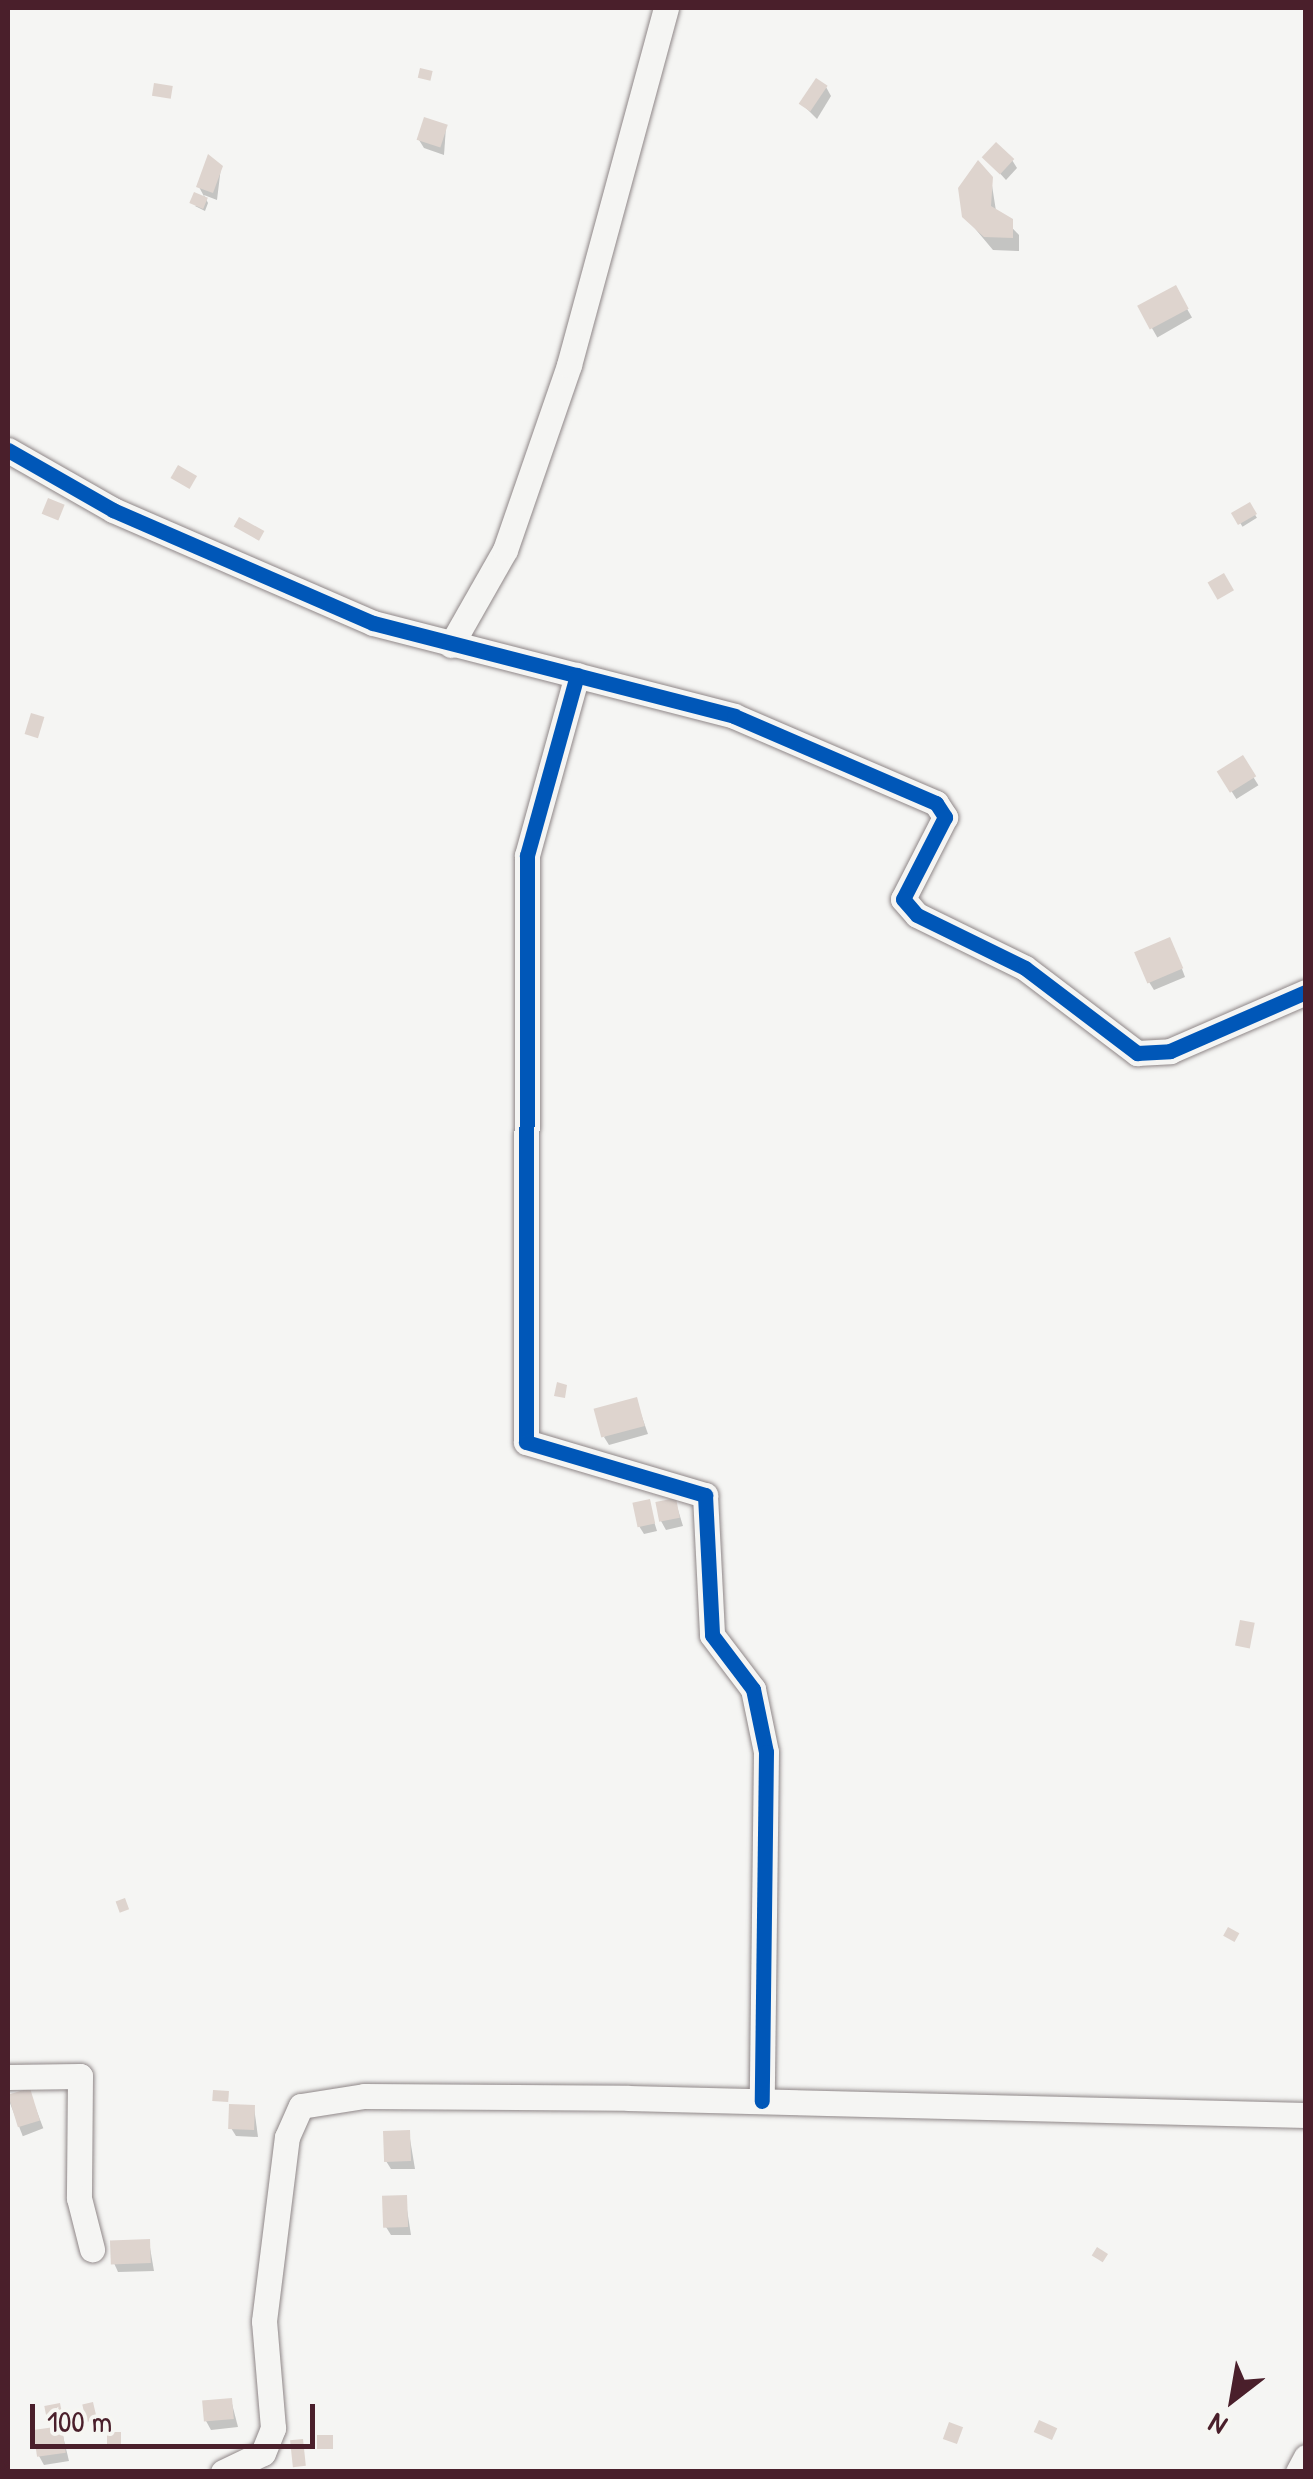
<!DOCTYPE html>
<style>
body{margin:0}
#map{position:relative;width:1313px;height:2479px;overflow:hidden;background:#f5f5f3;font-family:"Patrick Hand",sans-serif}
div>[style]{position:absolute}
.shadow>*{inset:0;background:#0003;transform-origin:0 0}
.building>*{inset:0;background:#ded4ce;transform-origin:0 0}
.roads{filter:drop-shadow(0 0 2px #8f8788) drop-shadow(0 0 2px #8f8788)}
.minor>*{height:25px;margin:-12.5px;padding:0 12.5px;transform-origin:12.5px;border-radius:12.5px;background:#f5f5f3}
.cycleway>*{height:15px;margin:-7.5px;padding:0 7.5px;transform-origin:7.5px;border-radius:7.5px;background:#0057b8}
span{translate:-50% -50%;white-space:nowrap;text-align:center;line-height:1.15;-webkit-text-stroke:8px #f6f6f2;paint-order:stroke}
.frame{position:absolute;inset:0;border:10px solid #4a1f2b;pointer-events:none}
.north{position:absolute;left:1183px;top:2349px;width:100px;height:100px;-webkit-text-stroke:8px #f6f6f2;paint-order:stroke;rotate:211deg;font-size:28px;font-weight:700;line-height:40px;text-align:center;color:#4a1f2b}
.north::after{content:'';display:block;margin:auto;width:35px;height:45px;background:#4a1f2b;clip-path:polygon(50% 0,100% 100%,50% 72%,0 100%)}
.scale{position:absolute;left:30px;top:2404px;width:285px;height:45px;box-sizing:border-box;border:5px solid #4a1f2b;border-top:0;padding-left:12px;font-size:30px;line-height:35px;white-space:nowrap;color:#4a1f2b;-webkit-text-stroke:8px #f6f6f2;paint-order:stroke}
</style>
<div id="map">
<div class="shadow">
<div style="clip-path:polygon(826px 87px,831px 96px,817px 119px,803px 105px)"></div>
<div style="clip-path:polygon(446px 127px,444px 155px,424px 148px,419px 140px)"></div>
<div style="clip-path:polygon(985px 157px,1012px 160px,1017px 168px,1006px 180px)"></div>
<div style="clip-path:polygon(221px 167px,217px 200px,204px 195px,208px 203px,205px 211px,195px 206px,206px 200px,199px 187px)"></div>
<div style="clip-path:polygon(991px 179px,996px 211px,1019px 235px,1019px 251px,993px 250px,967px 219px)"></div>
<div style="left:1175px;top:288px;width:34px;height:40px;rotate:60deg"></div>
<div style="left:1249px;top:505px;width:15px;height:17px;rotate:58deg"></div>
<div style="left:1242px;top:759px;width:31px;height:26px;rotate:58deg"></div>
<div style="clip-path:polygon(1174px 948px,1185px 977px,1154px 990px,1149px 982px)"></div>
<div style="clip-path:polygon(636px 1400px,648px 1434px,609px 1445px,604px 1437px)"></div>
<div style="clip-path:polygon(675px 1500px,683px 1526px,666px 1530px,661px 1521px)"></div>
<div style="clip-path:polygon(648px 1502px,657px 1531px,644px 1534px,639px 1526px)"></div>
<div style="left:29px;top:2091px;width:40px;height:22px;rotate:69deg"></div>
<div style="clip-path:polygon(254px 2107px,258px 2137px,236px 2136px,231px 2128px)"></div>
<div style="clip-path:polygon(409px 2133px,415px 2169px,391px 2169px,386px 2161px)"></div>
<div style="clip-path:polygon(405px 2197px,411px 2235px,391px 2235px,386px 2227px)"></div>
<div style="clip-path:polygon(149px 2242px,154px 2271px,118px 2272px,114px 2263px)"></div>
<div style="clip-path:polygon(231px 2400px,238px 2427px,211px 2430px,206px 2421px)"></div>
<div style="clip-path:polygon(61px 2428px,69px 2461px,44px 2465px,39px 2456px)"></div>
</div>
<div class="building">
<div style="left:420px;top:68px;width:13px;height:10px;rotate:13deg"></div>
<div style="left:816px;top:78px;width:14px;height:31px;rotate:34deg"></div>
<div style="left:154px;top:83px;width:19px;height:13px;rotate:9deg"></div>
<div style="left:424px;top:117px;width:25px;height:24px;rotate:18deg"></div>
<div style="left:996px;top:142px;width:25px;height:21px;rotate:43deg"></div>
<div style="clip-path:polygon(208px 154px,223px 166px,213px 193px,196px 187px)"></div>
<div style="clip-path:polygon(978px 160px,993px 177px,991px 206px,1013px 219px,1013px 238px,984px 237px,962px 217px,958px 188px)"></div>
<div style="left:194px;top:192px;width:15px;height:12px;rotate:23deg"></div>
<div style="left:1176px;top:285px;width:27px;height:44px;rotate:62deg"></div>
<div style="left:178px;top:465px;width:22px;height:15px;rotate:30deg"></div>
<div style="left:48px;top:498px;width:18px;height:17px;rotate:22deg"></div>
<div style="left:1250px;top:502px;width:14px;height:22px;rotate:60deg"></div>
<div style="left:239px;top:517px;width:29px;height:11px;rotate:29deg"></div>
<div style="left:1224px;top:573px;width:20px;height:19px;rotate:60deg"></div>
<div style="left:31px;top:713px;width:14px;height:22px;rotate:17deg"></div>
<div style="left:1243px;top:755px;width:25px;height:31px;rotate:58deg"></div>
<div style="left:1170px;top:937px;width:34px;height:39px;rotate:67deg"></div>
<div style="clip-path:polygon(557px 1382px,567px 1385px,565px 1398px,554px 1396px)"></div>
<div style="left:637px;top:1397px;width:30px;height:45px;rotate:75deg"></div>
<div style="left:676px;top:1498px;width:20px;height:21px;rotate:79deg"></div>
<div style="left:650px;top:1499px;width:25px;height:18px;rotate:78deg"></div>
<div style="left:1240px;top:1620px;width:15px;height:26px;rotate:11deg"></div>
<div style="left:125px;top:1898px;width:12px;height:10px;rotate:70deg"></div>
<div style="left:1228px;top:1927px;width:13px;height:10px;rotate:29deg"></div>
<div style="left:30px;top:2088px;width:34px;height:23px;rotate:73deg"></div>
<div style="left:213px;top:2090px;width:16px;height:11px;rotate:4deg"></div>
<div style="left:229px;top:2104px;width:26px;height:25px;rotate:2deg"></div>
<div style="left:410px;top:2130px;width:31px;height:27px;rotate:88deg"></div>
<div style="left:407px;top:2195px;width:32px;height:25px;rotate:88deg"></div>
<div style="left:150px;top:2239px;width:24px;height:40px;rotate:88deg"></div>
<div style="left:1097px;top:2247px;width:13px;height:10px;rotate:32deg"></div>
<div style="left:232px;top:2398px;width:21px;height:30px;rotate:85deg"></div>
<div style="left:93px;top:2402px;width:18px;height:11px;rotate:77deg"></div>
<div style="left:60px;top:2403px;width:15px;height:16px;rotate:79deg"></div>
<div style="left:1039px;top:2420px;width:20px;height:13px;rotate:24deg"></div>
<div style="left:949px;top:2422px;width:15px;height:18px;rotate:20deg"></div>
<div style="left:62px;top:2426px;width:27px;height:29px;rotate:82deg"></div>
<div style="left:107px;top:2432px;width:14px;height:14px"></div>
<div style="left:317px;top:2435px;width:16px;height:14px"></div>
<div style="left:303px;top:2439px;width:27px;height:13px;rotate:84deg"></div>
</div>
<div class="roads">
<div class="minor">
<div style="left:8px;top:450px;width:121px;rotate:29.7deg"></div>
<div style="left:113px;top:510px;width:283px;rotate:23.5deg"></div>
<div style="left:373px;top:623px;width:373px;rotate:14.4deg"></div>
<div style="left:734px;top:716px;width:220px;rotate:23.3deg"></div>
<div style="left:936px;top:803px;width:17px;rotate:57deg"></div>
<div style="left:945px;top:817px;width:92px;rotate:117.1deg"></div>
<div style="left:903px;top:899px;width:21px;rotate:49deg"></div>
<div style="left:917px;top:915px;width:120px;rotate:26.1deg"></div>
<div style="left:1025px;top:968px;width:141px;rotate:37.2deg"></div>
<div style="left:1137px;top:1053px;width:33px;rotate:-3deg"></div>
<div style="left:1170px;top:1051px;width:148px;rotate:-23.5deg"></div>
<div style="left:451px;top:645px;width:109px;rotate:-60.4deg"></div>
<div style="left:505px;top:550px;width:196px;rotate:-70.9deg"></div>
<div style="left:569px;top:365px;width:370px;rotate:-74.8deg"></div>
<div style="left:577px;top:675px;width:187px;rotate:105.5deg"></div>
<div style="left:527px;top:855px;width:587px;rotate:90.1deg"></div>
<div style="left:526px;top:1442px;width:187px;rotate:16.5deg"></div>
<div style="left:705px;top:1495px;width:140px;rotate:87.1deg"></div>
<div style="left:712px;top:1635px;width:68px;rotate:52.8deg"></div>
<div style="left:753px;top:1689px;width:64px;rotate:78.3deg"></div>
<div style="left:766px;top:1752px;width:349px;rotate:90.7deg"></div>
<div style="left:8px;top:2077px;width:72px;rotate:-0.8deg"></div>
<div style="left:80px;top:2076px;width:122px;rotate:90.5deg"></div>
<div style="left:79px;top:2198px;width:53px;rotate:75.7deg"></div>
<div style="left:223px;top:2472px;width:44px;rotate:-25.4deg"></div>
<div style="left:263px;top:2453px;width:27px;rotate:-68deg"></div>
<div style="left:273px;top:2428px;width:107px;rotate:-94.8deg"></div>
<div style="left:264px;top:2321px;width:185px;rotate:-82.9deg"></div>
<div style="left:287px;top:2137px;width:34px;rotate:-66deg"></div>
<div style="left:301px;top:2106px;width:64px;rotate:-9deg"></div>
<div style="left:364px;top:2096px;width:264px;rotate:0.4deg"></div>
<div style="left:628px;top:2098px;width:678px;rotate:1.44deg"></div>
<div style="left:1298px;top:2472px;width:17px;rotate:-62deg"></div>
</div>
</div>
<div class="cycleway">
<div style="left:8px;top:450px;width:121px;rotate:29.7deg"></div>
<div style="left:113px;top:510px;width:283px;rotate:23.5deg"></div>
<div style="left:373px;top:623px;width:373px;rotate:14.4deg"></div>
<div style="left:734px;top:716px;width:220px;rotate:23.3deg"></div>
<div style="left:936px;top:803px;width:17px;rotate:57deg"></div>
<div style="left:945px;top:817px;width:92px;rotate:117.1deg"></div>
<div style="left:903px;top:899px;width:21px;rotate:49deg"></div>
<div style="left:917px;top:915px;width:120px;rotate:26.1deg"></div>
<div style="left:1025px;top:968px;width:141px;rotate:37.2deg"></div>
<div style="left:1137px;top:1053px;width:33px;rotate:-3deg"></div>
<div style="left:1170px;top:1051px;width:148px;rotate:-23.5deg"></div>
<div style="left:577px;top:675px;width:187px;rotate:105.5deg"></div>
<div style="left:527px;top:855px;width:587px;rotate:90.1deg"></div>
<div style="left:526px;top:1442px;width:187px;rotate:16.5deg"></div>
<div style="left:705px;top:1495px;width:140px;rotate:87.1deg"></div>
<div style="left:712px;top:1635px;width:68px;rotate:52.8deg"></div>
<div style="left:753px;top:1689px;width:64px;rotate:78.3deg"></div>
<div style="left:766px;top:1752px;width:349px;rotate:90.7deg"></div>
</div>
<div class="frame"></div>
<div class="north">N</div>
<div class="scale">100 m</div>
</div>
